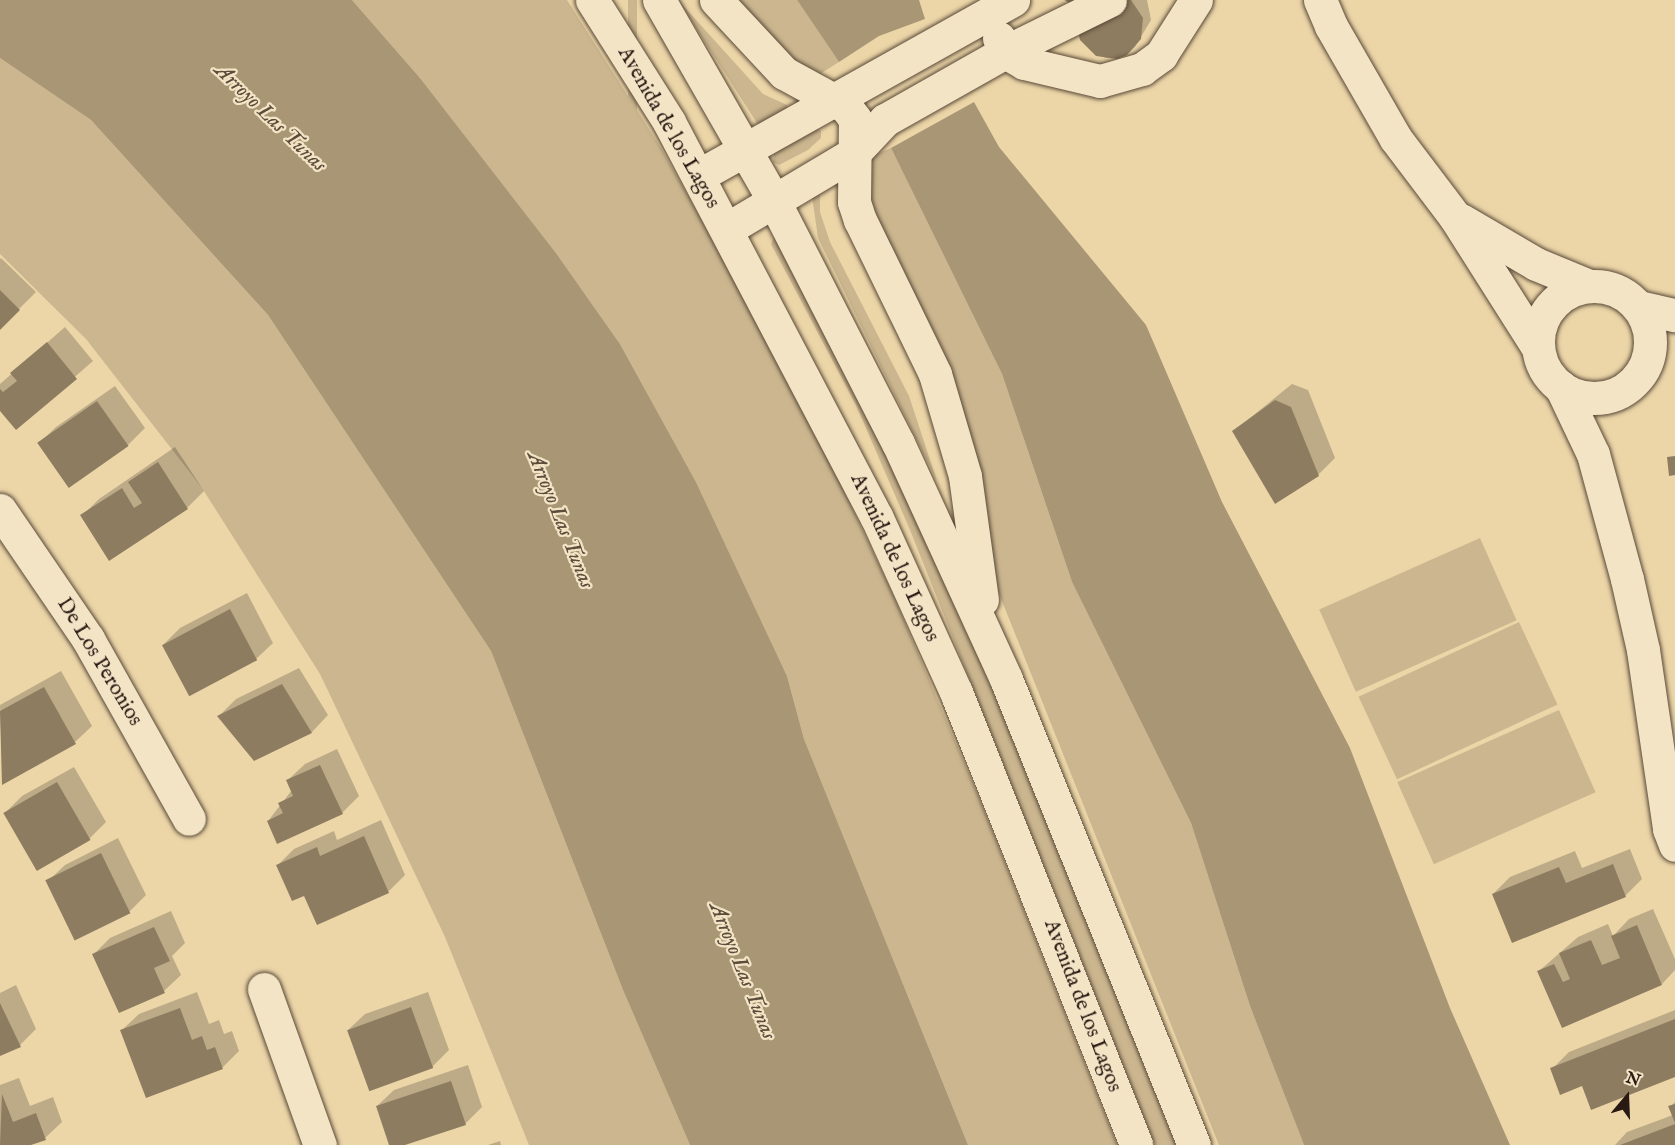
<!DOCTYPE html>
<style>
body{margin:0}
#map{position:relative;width:1675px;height:1145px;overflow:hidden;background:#ecd6a8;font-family:"IM FELL English",serif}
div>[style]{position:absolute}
.green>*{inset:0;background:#cbb68f;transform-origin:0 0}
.water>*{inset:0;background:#a99675}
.shadow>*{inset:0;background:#0003}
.building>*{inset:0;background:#8e7c60;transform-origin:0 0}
.roads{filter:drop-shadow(0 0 2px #594938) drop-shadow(0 0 2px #594938)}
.minor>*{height:33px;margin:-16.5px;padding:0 16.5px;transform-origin:16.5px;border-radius:16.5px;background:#f3e4c6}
.minor>.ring{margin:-16.5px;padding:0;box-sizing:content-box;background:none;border:33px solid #f3e4c6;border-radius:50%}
span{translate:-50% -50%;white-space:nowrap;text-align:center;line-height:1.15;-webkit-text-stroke:4.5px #f3e4c6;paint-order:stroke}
.street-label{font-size:21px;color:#281a13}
.water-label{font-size:22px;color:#5c4c3a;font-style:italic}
.north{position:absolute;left:1597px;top:1067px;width:60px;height:60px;-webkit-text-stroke:4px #f3e4c6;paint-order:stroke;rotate:19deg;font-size:16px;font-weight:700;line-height:24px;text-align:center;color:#281a13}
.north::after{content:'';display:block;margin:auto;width:21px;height:27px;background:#281a13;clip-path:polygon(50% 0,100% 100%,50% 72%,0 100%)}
</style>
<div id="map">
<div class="green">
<div style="clip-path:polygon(352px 0,567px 0,661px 148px,789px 374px,894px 597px,977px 793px,1117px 1145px,968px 1145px,804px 739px,787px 676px,696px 482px,620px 344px,556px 253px,420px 78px)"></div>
<div style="left:628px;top:0;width:9px;height:146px"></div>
<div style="clip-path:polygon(678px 0,763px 94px,787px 105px,787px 112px,762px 126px,757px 123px)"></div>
<div style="clip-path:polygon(726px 0,797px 0,839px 62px,812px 79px)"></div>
<div style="clip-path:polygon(0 58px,91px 120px,268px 315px,491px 651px,623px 990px,690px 1145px,529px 1145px,445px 937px,320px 674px,202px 488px,86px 339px,0 254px)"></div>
<div style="clip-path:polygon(816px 127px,821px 131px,821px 138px,808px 150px,779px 165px,773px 162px,774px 154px)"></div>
<div style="clip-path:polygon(891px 148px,1002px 374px,1072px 582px,1191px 823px,1250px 1006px,1304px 1145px,1219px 1145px,998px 591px,976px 514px,870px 220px,864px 172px,872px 156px)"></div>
<div style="clip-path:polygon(820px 192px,820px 212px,830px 242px,909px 396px,937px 481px,818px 238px,812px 196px)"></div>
<div style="clip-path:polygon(774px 237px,861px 399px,949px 582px,1176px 1145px,1155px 1145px,910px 530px,856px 405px,771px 244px)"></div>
<div style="left:1480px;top:538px;width:90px;height:176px;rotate:66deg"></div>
<div style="left:1519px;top:622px;width:91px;height:177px;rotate:65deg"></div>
<div style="left:1559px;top:710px;width:90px;height:177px;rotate:66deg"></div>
</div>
<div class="water">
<div style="clip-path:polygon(0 0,352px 0,420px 78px,556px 253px,620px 344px,696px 482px,787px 676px,804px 739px,968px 1145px,690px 1145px,623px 990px,491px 651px,268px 315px,91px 120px,0 58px)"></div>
<div style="clip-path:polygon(797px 0,919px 0,925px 19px,879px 36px,839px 62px)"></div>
<div style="clip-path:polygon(974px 102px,999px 147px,1146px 325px,1222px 502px,1350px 748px,1450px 1008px,1510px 1145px,1304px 1145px,1250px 1006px,1191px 823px,1072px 582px,1002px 374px,891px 148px)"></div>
</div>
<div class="shadow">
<div style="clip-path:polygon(1064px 0,1147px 0,1151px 20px,1135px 47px,1127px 54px,1106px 58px,1096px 54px,1073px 3px)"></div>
<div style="clip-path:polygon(1px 258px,36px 292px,0 328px,0 259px)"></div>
<div style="clip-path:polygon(65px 327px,93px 361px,16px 428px,0 408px,0 384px)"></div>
<div style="clip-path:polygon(1292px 384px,1308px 390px,1335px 458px,1318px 475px,1234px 431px)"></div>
<div style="clip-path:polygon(115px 386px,145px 428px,128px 445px,39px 443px,56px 427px)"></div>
<div style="clip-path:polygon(175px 447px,204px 491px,187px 508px,110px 558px,82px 516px,99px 499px)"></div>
<div style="clip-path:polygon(247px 593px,273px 643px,256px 659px,163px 645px,180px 628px)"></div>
<div style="clip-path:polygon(299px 668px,328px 715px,312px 732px,254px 759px,219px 716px,236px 699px)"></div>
<div style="clip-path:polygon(61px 671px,92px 726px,75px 742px,3px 783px,0 705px)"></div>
<div style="clip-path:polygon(337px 749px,359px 796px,342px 813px,268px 821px,292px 790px,288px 780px,305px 764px)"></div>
<div style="clip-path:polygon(74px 767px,106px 822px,89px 839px,5px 813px,22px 796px)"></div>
<div style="clip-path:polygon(381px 820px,405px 875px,388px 892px,305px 894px,278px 865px,294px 849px,334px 831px,337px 840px)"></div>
<div style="clip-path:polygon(118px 838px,146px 895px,129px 912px,76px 938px,48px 881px,65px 865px)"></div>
<div style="clip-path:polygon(1630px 849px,1642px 879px,1625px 896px,1493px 894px,1510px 877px,1575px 851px,1582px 868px)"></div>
<div style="clip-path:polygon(1653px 909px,1675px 959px,1675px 970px,1662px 984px,1563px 1026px,1539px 971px,1578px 937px,1608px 924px,1613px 936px,1629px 919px)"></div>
<div style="clip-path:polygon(171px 911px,185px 943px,172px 956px,181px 975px,164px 991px,93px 955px,110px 938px)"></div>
<div style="clip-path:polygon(16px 985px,36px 1029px,20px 1045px,0 1055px,0 993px)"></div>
<div style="clip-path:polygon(197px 992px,209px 1024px,219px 1020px,224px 1034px,232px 1031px,239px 1051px,223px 1067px,147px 1096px,122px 1030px,139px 1014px)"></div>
<div style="clip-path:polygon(428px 992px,449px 1050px,432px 1067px,348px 1030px,365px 1014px)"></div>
<div style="clip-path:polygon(1675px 1010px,1675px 1076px,1583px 1084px,1552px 1069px,1569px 1052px)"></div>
<div style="clip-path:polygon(468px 1065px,482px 1107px,465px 1124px,390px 1145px,377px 1106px,394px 1090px)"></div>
<div style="clip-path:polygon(19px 1078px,30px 1106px,53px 1097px,62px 1122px,45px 1138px,27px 1145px,0 1145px,0 1085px)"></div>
<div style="clip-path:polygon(1675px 1102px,1675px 1145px,1615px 1145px,1627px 1132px,1673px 1115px,1670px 1107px)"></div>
<div style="clip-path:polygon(500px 1141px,501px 1145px,488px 1145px)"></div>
</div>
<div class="building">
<div style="clip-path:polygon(1065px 0,1131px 0,1143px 18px,1141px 39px,1127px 55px,1117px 59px,1096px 56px,1080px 40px,1072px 5px)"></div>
<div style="clip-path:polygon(0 290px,20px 310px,0 330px)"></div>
<div style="clip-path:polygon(47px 342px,77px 379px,16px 430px,0 411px,0 389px,3px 392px,17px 381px,10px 373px)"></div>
<div style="clip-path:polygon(1275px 400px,1291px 407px,1319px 476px,1275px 504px,1232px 431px)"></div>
<div style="left:97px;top:401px;width:55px;height:73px;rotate:55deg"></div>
<div style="clip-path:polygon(1675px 456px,1675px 475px,1669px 476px,1667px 457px)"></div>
<div style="clip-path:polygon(158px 462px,188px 509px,109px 561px,80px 515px,122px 488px,134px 508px,142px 503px,128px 482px)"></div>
<div style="left:230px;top:609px;width:58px;height:77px;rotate:62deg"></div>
<div style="clip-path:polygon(282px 684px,312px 733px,254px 761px,217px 716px)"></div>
<div style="clip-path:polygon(44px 687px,76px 744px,2px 785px,0 711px)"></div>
<div style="clip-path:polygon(320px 765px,343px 814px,277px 844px,267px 821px,283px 813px,278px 803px,293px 796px,286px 780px)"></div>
<div style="left:57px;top:782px;width:67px;height:62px;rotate:60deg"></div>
<div style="clip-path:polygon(364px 836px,389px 893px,317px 925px,304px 896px,292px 901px,276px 865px,317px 847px,320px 856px)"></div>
<div style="left:101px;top:853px;width:67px;height:62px;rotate:64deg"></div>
<div style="clip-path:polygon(1613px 864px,1626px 897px,1512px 943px,1492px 894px,1559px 867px,1566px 883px)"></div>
<div style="clip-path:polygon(1637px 925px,1662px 985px,1562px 1028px,1537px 971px,1554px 964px,1563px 982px,1570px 979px,1559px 953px,1591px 940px,1602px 965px,1620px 958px,1611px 936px)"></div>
<div style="clip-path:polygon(154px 927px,170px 961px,154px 968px,165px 993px,119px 1013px,92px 954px)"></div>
<div style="clip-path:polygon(0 1003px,21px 1047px,0 1056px)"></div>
<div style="left:411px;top:1007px;width:65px;height:68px;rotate:70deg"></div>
<div style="clip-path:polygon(180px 1008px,192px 1040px,202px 1036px,207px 1050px,215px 1047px,223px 1069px,146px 1098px,120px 1030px)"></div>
<div style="clip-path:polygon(1675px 1019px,1675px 1077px,1591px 1110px,1582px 1086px,1560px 1095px,1550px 1068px)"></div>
<div style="clip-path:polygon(451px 1081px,466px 1125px,405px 1145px,389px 1145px,376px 1106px)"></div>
<div style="clip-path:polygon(2px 1094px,13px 1122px,36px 1113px,46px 1140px,31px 1145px,0 1145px)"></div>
<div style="clip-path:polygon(1675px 1104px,1675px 1123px,1668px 1106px)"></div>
<div style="clip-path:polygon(1675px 1124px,1675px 1145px,1620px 1145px)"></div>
</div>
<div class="roads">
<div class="minor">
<div style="left:592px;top:0;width:144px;rotate:57.7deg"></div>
<div style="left:669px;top:122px;width:447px;rotate:62.3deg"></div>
<div style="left:877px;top:518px;width:191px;rotate:65.6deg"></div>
<div style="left:956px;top:692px;width:487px;rotate:68.3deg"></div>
<div style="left:659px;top:0;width:232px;rotate:60.2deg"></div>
<div style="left:774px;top:201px;width:272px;rotate:62.9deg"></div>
<div style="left:898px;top:443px;width:260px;rotate:65.4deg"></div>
<div style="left:1006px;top:679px;width:502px;rotate:68.03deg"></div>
<div style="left:716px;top:0;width:100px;rotate:47deg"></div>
<div style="left:784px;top:73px;width:71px;rotate:28.7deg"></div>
<div style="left:846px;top:107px;width:15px;rotate:53deg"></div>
<div style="left:855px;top:119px;width:83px;rotate:90.7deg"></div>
<div style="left:854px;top:202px;width:19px;rotate:72deg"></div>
<div style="left:860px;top:220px;width:171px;rotate:64deg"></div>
<div style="left:935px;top:374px;width:106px;rotate:73.6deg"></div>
<div style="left:965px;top:476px;width:125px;rotate:82.2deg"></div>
<div style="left:1320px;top:0;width:28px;rotate:67deg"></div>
<div style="left:1331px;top:26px;width:130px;rotate:60.1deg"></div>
<div style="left:1396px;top:139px;width:98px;rotate:52.9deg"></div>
<div style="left:1455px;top:217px;width:155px;rotate:57.6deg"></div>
<div style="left:999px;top:38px;width:15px;rotate:67deg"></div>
<div style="left:1005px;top:52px;width:22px;rotate:30deg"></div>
<div style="left:1024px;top:63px;width:78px;rotate:13.3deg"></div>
<div style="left:1100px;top:81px;width:44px;rotate:-15.9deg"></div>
<div style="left:1142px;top:69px;width:24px;rotate:-36deg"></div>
<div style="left:1161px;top:55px;width:65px;rotate:-57.5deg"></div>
<div style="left:698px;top:176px;width:361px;rotate:-29.2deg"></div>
<div style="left:1461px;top:220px;width:87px;rotate:30.4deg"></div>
<div style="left:1536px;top:264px;width:55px;rotate:22.4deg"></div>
<div style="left:727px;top:229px;width:147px;rotate:-30.8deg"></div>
<div style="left:853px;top:154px;width:47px;rotate:-46.7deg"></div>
<div style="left:885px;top:120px;width:138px;rotate:-29.5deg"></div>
<div style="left:1005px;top:52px;width:117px;rotate:-26.3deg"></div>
<div class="ring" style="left:1538px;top:286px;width:79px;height:79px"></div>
<div style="left:1639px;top:307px;width:37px;rotate:13deg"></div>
<div style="left:1561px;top:387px;width:74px;rotate:64.5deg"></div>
<div style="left:1593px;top:454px;width:130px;rotate:74.8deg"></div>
<div style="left:1627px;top:579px;width:73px;rotate:77.3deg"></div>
<div style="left:1643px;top:650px;width:181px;rotate:81.7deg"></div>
<div style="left:1669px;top:829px;width:17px;rotate:69deg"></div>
<div style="left:0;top:510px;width:156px;rotate:55.7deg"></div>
<div style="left:88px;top:639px;width:206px;rotate:60.7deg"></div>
<div style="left:264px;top:989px;width:166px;rotate:70.3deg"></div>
</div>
</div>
<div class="street-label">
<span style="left:668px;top:128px;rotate:60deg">Avenida de los Lagos</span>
<span style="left:894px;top:558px;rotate:65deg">Avenida de los Lagos</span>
<span style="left:99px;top:662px;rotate:59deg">De Los Peronios</span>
<span style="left:1082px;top:1006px;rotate:69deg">Avenida de los Lagos</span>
</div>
<div class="water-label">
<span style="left:270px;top:118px;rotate:44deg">Arroyo Las Tunas</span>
<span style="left:560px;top:520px;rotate:68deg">Arroyo Las Tunas</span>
<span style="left:742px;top:971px;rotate:68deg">Arroyo Las Tunas</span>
</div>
<div class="north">N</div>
</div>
